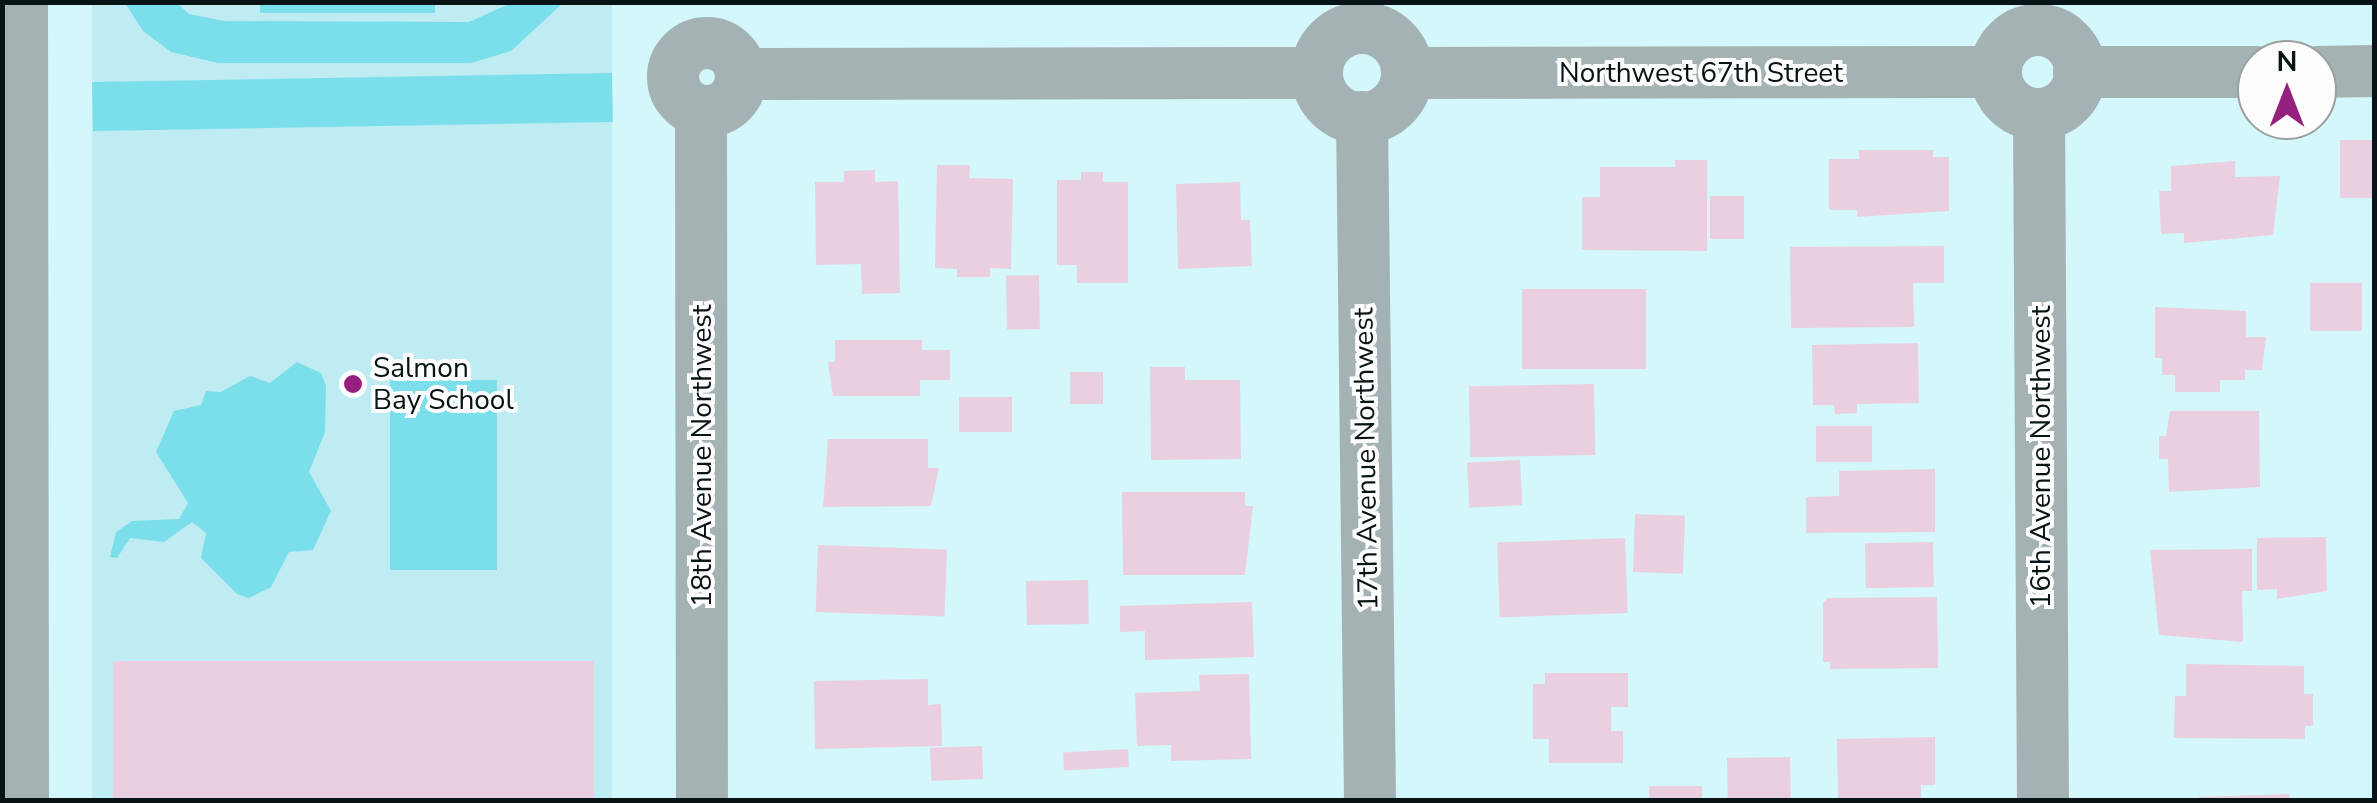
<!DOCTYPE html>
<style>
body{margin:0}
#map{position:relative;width:2377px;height:803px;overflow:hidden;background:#d4f7fc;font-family:"Nunito Sans",sans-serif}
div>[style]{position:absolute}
.built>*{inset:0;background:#bfecf2;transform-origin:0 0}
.green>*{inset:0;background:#7adeeb;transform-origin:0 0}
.building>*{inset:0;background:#e9cfe0;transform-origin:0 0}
.minor>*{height:52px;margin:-26px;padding:0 26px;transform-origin:26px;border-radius:26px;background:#a4b2b4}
.minor>.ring{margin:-26px;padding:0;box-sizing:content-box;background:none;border:52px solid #a4b2b4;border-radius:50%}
.dots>*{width:28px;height:28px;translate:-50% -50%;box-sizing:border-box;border:5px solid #fdfdfd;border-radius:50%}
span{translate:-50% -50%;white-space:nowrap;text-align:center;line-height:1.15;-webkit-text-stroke:8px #fdfdfd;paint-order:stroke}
.street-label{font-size:28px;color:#071315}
.poi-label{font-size:28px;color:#071315}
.left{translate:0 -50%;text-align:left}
.frame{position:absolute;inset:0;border:5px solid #071315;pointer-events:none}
.north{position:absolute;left:2237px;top:40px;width:100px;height:100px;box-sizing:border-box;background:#fdfdfd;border:2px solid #9b9fa0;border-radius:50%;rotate:0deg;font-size:28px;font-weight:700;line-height:40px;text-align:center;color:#071315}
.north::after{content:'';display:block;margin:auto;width:35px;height:45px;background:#95207d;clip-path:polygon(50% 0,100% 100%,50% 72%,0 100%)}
</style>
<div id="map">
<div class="built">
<div style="left:92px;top:3px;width:520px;height:797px"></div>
</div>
<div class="green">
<div style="clip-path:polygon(125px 3px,177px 3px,189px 14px,224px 21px,469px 22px,511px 3px,563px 3px,511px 51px,471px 63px,218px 63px,171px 52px,143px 31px)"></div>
<div style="left:260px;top:3px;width:175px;height:10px"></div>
<div style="left:612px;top:73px;width:49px;height:520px;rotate:89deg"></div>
<div style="clip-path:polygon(297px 362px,321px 373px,326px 386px,325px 432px,309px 472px,331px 511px,313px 550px,289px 552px,271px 587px,249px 598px,237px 594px,201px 558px,206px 533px,192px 522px,164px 542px,130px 538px,117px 558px,110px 557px,116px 532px,132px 521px,179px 519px,188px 503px,156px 452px,174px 411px,201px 405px,206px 391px,221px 392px,250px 376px,270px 383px)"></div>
<div style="left:390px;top:380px;width:107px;height:190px"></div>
</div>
<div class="building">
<div style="left:2340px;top:140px;width:32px;height:58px"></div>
<div style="clip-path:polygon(1859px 150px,1933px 150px,1933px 157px,1949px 157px,1949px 211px,1857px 217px,1857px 210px,1829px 210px,1829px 159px,1859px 159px)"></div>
<div style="clip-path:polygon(1675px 160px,1707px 160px,1707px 251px,1582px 250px,1582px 197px,1600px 197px,1600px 167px,1675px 167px)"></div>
<div style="clip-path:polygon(2235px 161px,2235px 177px,2280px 176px,2273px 235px,2184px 243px,2184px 233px,2161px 234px,2159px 191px,2171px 191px,2171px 166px)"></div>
<div style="clip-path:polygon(937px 165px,970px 165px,969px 178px,1013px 179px,1011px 269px,990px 268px,990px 277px,957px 277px,957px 269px,935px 268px)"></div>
<div style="clip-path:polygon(875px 170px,875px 182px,898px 181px,900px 293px,862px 294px,861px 264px,816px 265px,815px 182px,844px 182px,844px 171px)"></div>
<div style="clip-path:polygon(1081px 172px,1103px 172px,1103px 182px,1128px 182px,1128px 283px,1077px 283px,1077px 265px,1057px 265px,1057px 180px,1081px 180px)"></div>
<div style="clip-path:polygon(1240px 182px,1241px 220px,1250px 220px,1252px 266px,1178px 269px,1176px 184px)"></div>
<div style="left:1710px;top:196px;width:34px;height:43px"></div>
<div style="clip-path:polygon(1944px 246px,1944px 283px,1913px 283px,1914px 327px,1791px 328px,1790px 247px)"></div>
<div style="left:1039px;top:275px;width:54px;height:33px;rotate:89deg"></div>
<div style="left:2310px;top:283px;width:52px;height:48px"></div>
<div style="left:1522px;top:289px;width:124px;height:80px"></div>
<div style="clip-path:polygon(2155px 307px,2246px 311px,2246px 337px,2266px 337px,2262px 370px,2245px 370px,2245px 380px,2220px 380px,2220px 392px,2175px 392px,2175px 375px,2162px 375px,2162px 358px,2155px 358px)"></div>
<div style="clip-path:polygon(835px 340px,922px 340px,922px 350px,950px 350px,950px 380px,920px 380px,920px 396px,833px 396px,828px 362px,835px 362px)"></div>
<div style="clip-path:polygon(1918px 343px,1919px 403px,1857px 404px,1857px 413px,1835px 414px,1834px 405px,1813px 405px,1812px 345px)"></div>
<div style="clip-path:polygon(1150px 367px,1185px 367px,1185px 380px,1240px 380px,1241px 459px,1151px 460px)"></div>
<div style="left:1070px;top:372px;width:33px;height:32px"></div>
<div style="left:1594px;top:384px;width:71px;height:125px;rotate:89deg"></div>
<div style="left:959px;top:397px;width:53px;height:35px"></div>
<div style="clip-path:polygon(2170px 411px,2259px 411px,2260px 487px,2169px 492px,2168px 459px,2159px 459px,2159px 436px,2166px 436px)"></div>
<div style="left:1872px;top:426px;width:36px;height:56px;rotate:90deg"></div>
<div style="clip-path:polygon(828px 439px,928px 439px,928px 468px,939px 468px,931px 506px,823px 507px)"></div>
<div style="left:1520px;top:460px;width:45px;height:53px;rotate:87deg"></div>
<div style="clip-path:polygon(1935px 469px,1935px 532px,1806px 533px,1806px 497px,1839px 496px,1839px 471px)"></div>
<div style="clip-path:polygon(1122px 492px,1245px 492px,1245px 506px,1253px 506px,1245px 575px,1123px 575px)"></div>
<div style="left:1635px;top:514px;width:50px;height:58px;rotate:2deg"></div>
<div style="clip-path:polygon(2326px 537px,2327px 591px,2277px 599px,2277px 589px,2257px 590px,2257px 538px)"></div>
<div style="left:1625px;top:538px;width:75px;height:128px;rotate:88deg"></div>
<div style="left:1933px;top:542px;width:45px;height:68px;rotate:89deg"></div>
<div style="left:818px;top:545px;width:129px;height:67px;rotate:2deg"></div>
<div style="clip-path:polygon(2252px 549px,2252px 591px,2242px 591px,2243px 642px,2159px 635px,2150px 550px)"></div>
<div style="left:1088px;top:580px;width:44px;height:62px;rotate:89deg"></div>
<div style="clip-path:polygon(1937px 597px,1938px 668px,1830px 669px,1830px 662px,1823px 662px,1823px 603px,1828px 598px)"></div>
<div style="clip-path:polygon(1252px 602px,1254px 657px,1145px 660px,1145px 631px,1120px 632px,1120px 606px)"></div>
<div style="left:594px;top:661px;width:139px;height:481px;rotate:90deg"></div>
<div style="clip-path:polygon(2186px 664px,2304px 666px,2304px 694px,2313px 694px,2313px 726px,2305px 726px,2305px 739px,2174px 738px,2175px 696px,2186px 696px)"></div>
<div style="clip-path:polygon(1545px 673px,1628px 673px,1628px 707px,1611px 707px,1611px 731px,1623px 731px,1623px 763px,1549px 763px,1549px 739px,1533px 739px,1533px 684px,1545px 684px)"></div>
<div style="clip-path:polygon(1249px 674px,1251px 759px,1171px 761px,1171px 745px,1137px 746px,1135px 693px,1200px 691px,1199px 675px)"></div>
<div style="clip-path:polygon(928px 679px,928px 705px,941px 704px,942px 746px,815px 749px,814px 681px)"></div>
<div style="clip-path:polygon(1935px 737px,1935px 785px,1921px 785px,1921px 800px,1838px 800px,1837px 739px)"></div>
<div style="left:982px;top:746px;width:33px;height:52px;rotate:88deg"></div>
<div style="left:1128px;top:749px;width:18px;height:65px;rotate:87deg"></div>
<div style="left:1790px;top:757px;width:43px;height:63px;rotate:89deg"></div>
<div style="left:1702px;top:786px;width:14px;height:53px;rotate:90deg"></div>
<div style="clip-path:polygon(2289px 794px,2290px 800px,2199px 800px,2199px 797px)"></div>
</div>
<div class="minor">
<div style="left:22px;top:2px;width:798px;rotate:89.93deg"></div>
<div class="ring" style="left:1317px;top:28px;width:38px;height:38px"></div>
<div class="ring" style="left:1996px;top:30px;width:32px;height:32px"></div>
<div class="ring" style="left:673px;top:43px;width:16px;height:16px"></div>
<div style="left:2079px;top:72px;width:178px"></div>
<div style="left:2317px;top:72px;width:57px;rotate:-1deg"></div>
<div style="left:1407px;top:73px;width:589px;rotate:-0.1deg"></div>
<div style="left:741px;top:74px;width:576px;rotate:-0.1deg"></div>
<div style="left:701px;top:111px;width:689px;rotate:89.92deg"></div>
<div style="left:2039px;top:114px;width:686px;rotate:89.67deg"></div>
<div style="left:1362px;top:117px;width:683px;rotate:89.33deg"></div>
</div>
<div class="dots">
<div style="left:353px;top:384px;background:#95207d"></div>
</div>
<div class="street-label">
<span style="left:1701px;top:73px">Northwest 67th Street</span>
<span style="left:702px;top:456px;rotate:-90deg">18th Avenue Northwest</span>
<span style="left:2041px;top:457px;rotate:-90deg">16th Avenue Northwest</span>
<span style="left:1366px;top:459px;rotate:-91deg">17th Avenue Northwest</span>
</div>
<div class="poi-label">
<span class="left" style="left:373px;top:384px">Salmon<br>Bay School</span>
</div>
<div class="frame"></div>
<div class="north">N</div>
</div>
